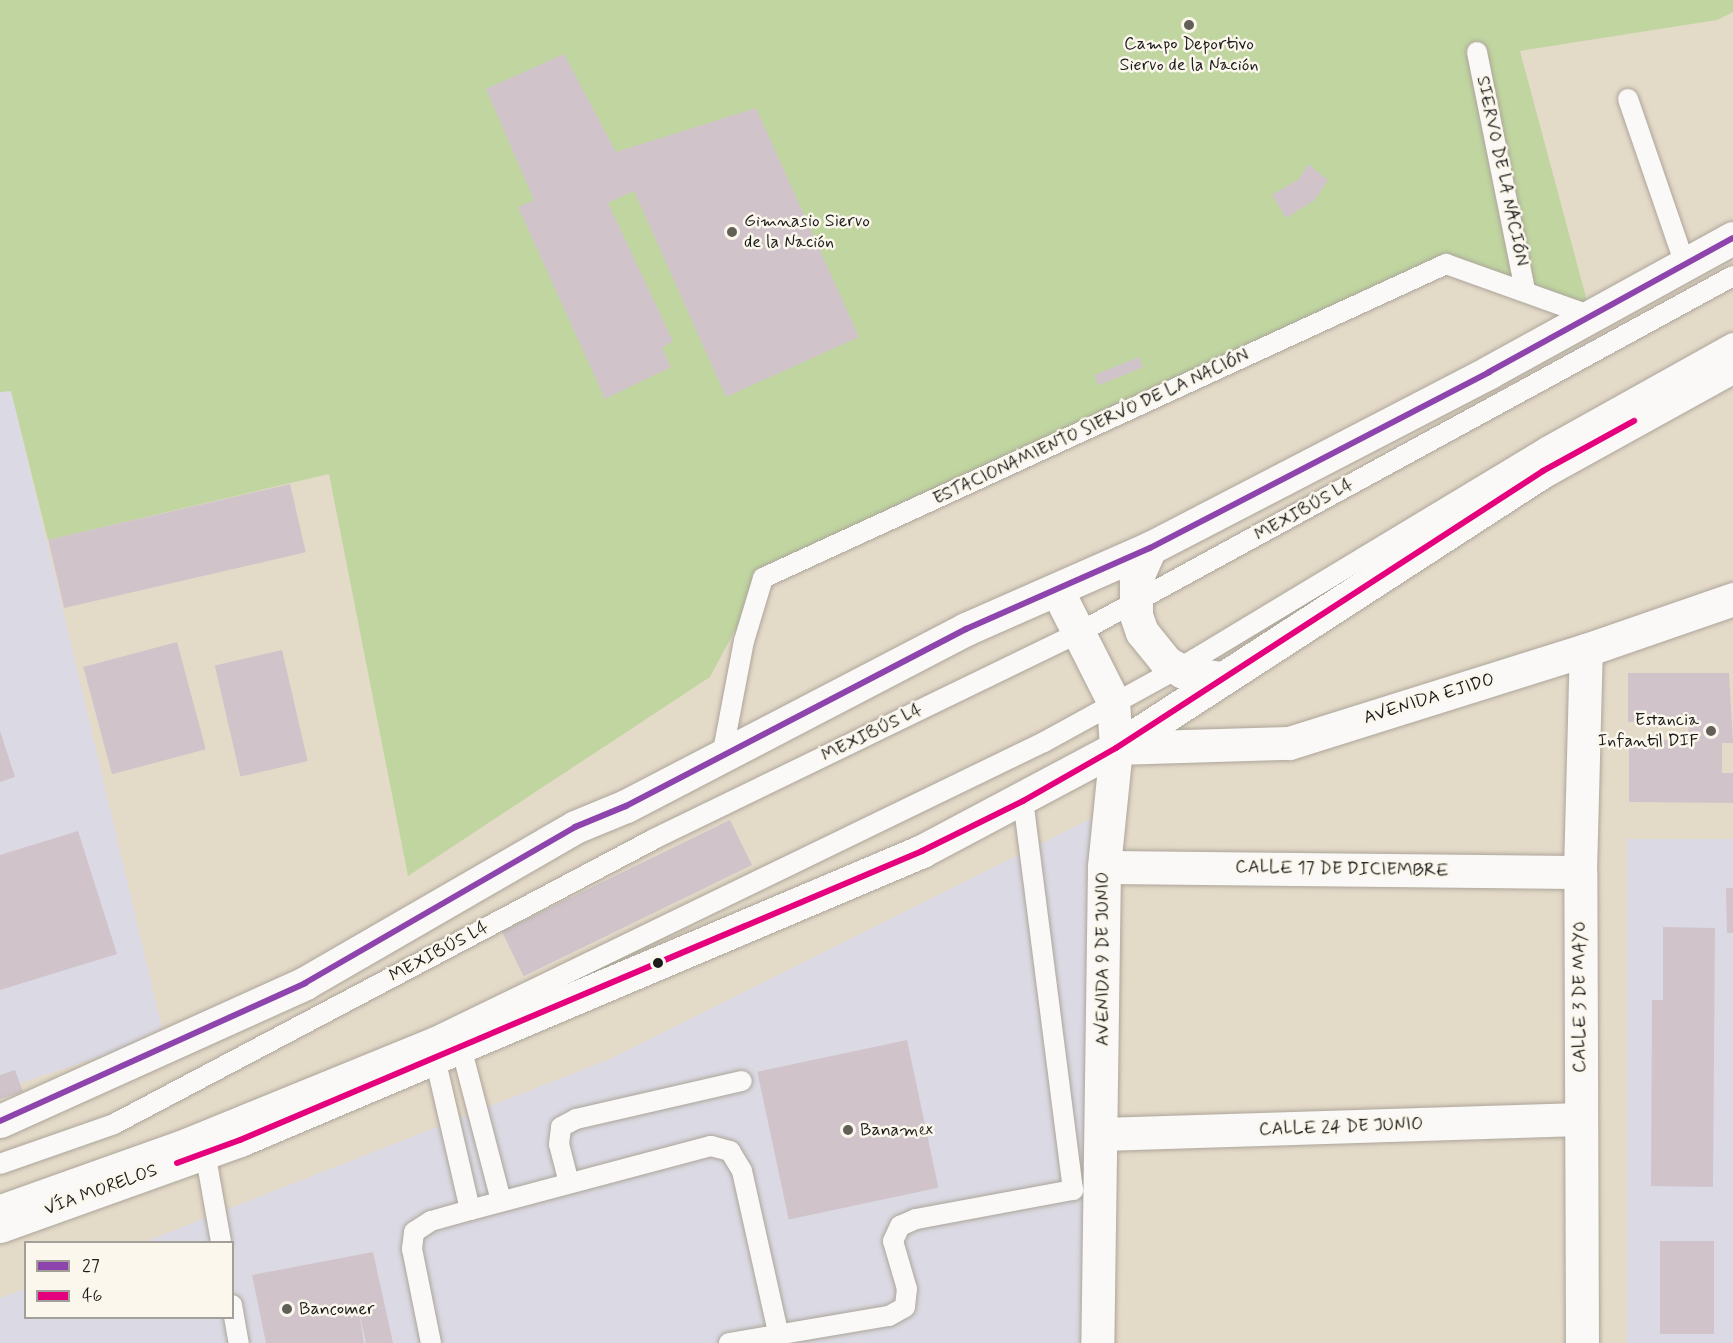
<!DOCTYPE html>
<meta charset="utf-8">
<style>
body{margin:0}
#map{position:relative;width:1733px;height:1343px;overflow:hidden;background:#e4dac8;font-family:Mynerve,sans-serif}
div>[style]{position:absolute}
.built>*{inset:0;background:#dbd9e3;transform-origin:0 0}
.green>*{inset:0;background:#c0d5a0}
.building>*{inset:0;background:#d0c4ca;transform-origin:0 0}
.roads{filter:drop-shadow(0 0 2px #aca59a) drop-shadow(0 0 2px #aca59a)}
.service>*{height:20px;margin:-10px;padding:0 10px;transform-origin:10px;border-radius:10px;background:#fbf9f7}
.minor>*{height:33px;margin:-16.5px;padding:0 16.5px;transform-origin:16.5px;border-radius:16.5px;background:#fbf9f7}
.primary>*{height:33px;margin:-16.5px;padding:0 16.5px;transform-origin:16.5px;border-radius:16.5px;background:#fbf9f7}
.bus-1>*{height:6px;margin:-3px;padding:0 3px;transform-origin:3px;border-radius:3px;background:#8e44ad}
.bus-2>*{height:6px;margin:-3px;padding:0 3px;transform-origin:3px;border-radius:3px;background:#e5007d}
.dots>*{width:16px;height:16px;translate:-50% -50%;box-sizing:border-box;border:3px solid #fbf7ec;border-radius:50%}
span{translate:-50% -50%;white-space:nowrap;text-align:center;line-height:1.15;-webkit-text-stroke:5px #fbf7ec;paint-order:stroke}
.poi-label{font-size:18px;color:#1c1c1c}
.left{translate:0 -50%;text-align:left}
.right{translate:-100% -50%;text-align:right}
.street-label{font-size:18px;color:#1c1c1c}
.legend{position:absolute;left:24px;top:1241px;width:210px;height:78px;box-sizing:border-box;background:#fbf7ec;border:2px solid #a29f99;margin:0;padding:8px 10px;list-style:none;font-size:18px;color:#1c1c1c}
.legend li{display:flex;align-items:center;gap:12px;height:30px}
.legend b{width:30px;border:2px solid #a29f99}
</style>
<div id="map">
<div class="built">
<div style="clip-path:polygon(11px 390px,162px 1028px,117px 1051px,0 1090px,0 392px)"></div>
<div style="clip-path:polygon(1100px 814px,1093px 1343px,0 1343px,0 1298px,25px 1289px,26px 1318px,232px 1318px,232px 1242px,144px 1242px,607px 1060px)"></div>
<div style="left:1733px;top:839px;width:504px;height:106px;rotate:90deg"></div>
</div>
<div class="green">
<div style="clip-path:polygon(0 0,1733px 0,1733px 12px,1717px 20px,1520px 51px,1591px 316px,1446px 264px,763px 578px,710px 677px,408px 876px,329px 474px,48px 540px,11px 391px,0 392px)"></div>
</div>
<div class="building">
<div style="clip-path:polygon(564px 54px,616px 152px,756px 108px,859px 337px,726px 397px,634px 191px,608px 203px,673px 341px,662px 348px,671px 367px,605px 399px,518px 207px,534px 200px,486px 89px)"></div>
<div style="clip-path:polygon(1308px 164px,1328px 180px,1315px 200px,1286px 218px,1272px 195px,1299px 179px)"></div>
<div style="left:1139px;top:357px;width:11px;height:48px;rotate:68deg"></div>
<div style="left:290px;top:484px;width:70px;height:248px;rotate:77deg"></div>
<div style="left:177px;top:642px;width:111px;height:97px;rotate:75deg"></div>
<div style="left:282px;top:650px;width:114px;height:69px;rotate:77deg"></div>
<div style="clip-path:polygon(1628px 673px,1729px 673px,1733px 743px,1722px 743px,1722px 773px,1733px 773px,1733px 803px,1629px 802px,1629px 740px,1688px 740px,1689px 722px,1628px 722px)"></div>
<div style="clip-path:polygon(0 731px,15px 777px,0 782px)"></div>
<div style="left:730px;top:820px;width:50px;height:254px;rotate:64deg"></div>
<div style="clip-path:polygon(78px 831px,117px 954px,0 990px,0 855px)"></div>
<div style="clip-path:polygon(1726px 888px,1733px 888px,1733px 933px,1727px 933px)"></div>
<div style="clip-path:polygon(1663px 927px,1715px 928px,1713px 1187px,1651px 1186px,1652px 1000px,1663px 1000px)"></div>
<div style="left:907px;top:1040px;width:151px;height:153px;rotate:78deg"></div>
<div style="clip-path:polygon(15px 1070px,23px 1092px,0 1099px,0 1075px)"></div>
<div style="left:1660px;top:1241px;width:54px;height:93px"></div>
<div style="clip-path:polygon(373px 1252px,393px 1343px,366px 1343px,358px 1307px,364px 1343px,266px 1343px,252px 1275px)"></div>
</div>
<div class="roads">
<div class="service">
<div style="left:1477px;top:52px;width:243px;rotate:78.6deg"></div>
<div style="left:1628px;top:99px;width:176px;rotate:71deg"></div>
<div style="left:722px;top:756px;width:117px;rotate:-79.2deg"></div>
<div style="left:744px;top:641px;width:66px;rotate:-73.2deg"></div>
<div style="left:763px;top:578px;width:752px;rotate:-24.69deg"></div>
<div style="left:1446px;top:264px;width:154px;rotate:19.7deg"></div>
<div style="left:461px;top:1047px;width:159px;rotate:75.4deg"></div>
<div style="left:435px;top:1058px;width:156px;rotate:77deg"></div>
<div style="left:205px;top:1152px;width:91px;rotate:79.9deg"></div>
<div style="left:0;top:1164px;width:121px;rotate:-19.3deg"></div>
<div style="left:114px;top:1124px;width:611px;rotate:-27.82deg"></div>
<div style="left:654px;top:839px;width:471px;rotate:-25.9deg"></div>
<div style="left:1078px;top:633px;width:746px;rotate:-28.59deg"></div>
<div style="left:569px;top:1183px;width:40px;rotate:-104.4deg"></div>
<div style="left:559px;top:1144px;width:17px;rotate:-83deg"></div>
<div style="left:561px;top:1127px;width:17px;rotate:-28deg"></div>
<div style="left:576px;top:1119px;width:170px;rotate:-12.9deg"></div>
<div style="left:0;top:1205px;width:196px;rotate:-19.6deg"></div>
<div style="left:185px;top:1139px;width:268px;rotate:-22.2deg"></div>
<div style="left:433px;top:1038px;width:679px;rotate:-25.85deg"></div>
<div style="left:1044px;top:742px;width:172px;rotate:-28.8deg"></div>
<div style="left:1195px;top:659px;width:410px;rotate:-31.1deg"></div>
<div style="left:1546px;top:447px;width:214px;rotate:-29.1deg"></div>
<div style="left:232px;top:1305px;width:39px;rotate:80deg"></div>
<div style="left:431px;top:1343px;width:96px;rotate:-101.4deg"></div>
<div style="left:412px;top:1249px;width:17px;rotate:-83deg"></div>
<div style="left:414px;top:1232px;width:20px;rotate:-33deg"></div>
<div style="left:431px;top:1221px;width:41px;rotate:-15.8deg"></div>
<div style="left:470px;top:1210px;width:249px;rotate:-14.9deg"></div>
<div style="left:711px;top:1146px;width:20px;rotate:15deg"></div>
<div style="left:730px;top:1151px;width:23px;rotate:59deg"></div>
<div style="left:742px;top:1171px;width:165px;rotate:77.4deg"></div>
<div style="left:729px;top:1343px;width:162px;rotate:-9.6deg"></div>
<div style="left:889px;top:1316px;width:18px;rotate:-29deg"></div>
<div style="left:905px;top:1307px;width:18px;rotate:-84deg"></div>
<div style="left:907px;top:1289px;width:50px;rotate:-106.3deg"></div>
<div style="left:893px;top:1241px;width:17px;rotate:-65deg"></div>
<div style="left:900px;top:1226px;width:17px;rotate:-24deg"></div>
<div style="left:916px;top:1219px;width:160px;rotate:-10.5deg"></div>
<div style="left:1073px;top:1190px;width:392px;rotate:-97.3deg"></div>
</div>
<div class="minor">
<div style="left:1057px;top:590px;width:124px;rotate:63.2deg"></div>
<div style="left:1113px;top:701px;width:47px;rotate:86.3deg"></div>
<div style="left:1116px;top:748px;width:120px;rotate:95.8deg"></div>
<div style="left:1104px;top:867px;width:476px;rotate:90.8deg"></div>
<div style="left:1116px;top:748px;width:173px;rotate:-1.7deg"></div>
<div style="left:1289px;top:743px;width:311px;rotate:-17.4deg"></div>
<div style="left:1586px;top:650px;width:156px;rotate:-19.1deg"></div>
<div style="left:1104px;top:867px;width:476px;rotate:0.6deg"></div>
<div style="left:1102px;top:1134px;width:478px;rotate:-1.8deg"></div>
<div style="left:1582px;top:1343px;width:471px;rotate:-90.2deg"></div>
<div style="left:1580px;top:872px;width:222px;rotate:-88.5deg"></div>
</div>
<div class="primary">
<div style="left:1150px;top:548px;width:35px;rotate:114deg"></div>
<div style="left:1136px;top:580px;width:35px;rotate:90deg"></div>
<div style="left:1136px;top:615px;width:18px;rotate:71deg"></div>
<div style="left:1142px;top:632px;width:38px;rotate:51deg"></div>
<div style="left:1166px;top:662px;width:20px;rotate:30deg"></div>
<div style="left:1183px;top:672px;width:38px;rotate:9deg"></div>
<div style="left:0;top:1121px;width:335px;rotate:-24.3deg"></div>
<div style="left:305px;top:983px;width:312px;rotate:-30deg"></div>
<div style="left:575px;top:827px;width:55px;rotate:-22.4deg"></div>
<div style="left:626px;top:806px;width:383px;rotate:-27.5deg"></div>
<div style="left:966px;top:629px;width:201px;rotate:-23.8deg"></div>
<div style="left:1150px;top:548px;width:382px;rotate:-27.4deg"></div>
<div style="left:1489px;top:372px;width:278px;rotate:-28.8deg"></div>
<div style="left:0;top:1226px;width:255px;rotate:-19.7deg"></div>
<div style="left:240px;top:1140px;width:741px;rotate:-22.96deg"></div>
<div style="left:922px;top:851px;width:220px;rotate:-28deg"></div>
<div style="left:1116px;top:748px;width:509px;rotate:-32.97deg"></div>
<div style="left:1543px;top:471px;width:217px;rotate:-28.9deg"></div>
</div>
</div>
<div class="bus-1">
<div style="left:0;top:1121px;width:335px;rotate:-24.3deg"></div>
<div style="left:305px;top:983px;width:312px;rotate:-30deg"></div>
<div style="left:575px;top:827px;width:55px;rotate:-22.4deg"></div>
<div style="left:626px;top:806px;width:383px;rotate:-27.5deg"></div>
<div style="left:966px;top:629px;width:201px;rotate:-23.8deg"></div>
<div style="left:1150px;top:548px;width:382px;rotate:-27.4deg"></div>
<div style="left:1489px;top:372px;width:278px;rotate:-28.8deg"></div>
</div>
<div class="bus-2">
<div style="left:177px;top:1163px;width:67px;rotate:-20.1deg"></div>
<div style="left:240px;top:1140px;width:741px;rotate:-22.96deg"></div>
<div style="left:922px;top:851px;width:113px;rotate:-26.3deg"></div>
<div style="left:1023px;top:801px;width:107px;rotate:-29.7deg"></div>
<div style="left:1116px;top:748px;width:509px;rotate:-32.97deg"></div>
<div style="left:1543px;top:471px;width:104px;rotate:-28.8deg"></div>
</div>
<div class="dots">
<div style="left:1189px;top:25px;background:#625e58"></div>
<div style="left:732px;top:232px;background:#625e58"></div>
<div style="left:1711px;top:731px;background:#625e58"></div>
<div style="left:658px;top:963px;background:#1c1c1c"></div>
<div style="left:848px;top:1130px;background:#625e58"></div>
<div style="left:287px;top:1309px;background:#625e58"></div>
</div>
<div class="poi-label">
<span style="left:1189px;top:55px">Campo Deportivo<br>Siervo de la Nación</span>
<span class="left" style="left:744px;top:232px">Gimnasio Siervo<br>de la Nación</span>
<span class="right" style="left:1699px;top:731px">Estancia<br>Infantil DIF</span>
<span class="left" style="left:860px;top:1130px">Banamex</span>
<span class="left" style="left:299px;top:1309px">Bancomer</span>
</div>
<div class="street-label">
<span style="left:1502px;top:171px;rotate:78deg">SIERVO DE LA NACIÓN</span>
<span style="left:1091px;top:427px;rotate:-25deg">ESTACIONAMIENTO SIERVO DE LA NACIÓN</span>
<span style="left:1304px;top:510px;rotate:-29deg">MEXIBÚS L4</span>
<span style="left:1429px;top:699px;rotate:-17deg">AVENIDA EJIDO</span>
<span style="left:872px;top:733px;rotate:-26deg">MEXIBÚS L4</span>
<span style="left:1342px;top:869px;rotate:1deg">CALLE 17 DE DICIEMBRE</span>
<span style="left:439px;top:952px;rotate:-28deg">MEXIBÚS L4</span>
<span style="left:1103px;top:959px;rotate:-90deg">AVENIDA 9 DE JUNIO</span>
<span style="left:1580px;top:997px;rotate:-90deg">CALLE 3 DE MAYO</span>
<span style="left:1341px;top:1127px;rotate:-2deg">CALLE 24 DE JUNIO</span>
<span style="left:101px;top:1190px;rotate:-20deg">VÍA MORELOS</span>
</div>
<ul class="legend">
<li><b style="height:8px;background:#8e44ad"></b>27</li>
<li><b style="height:8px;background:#e5007d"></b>46</li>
</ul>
</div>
